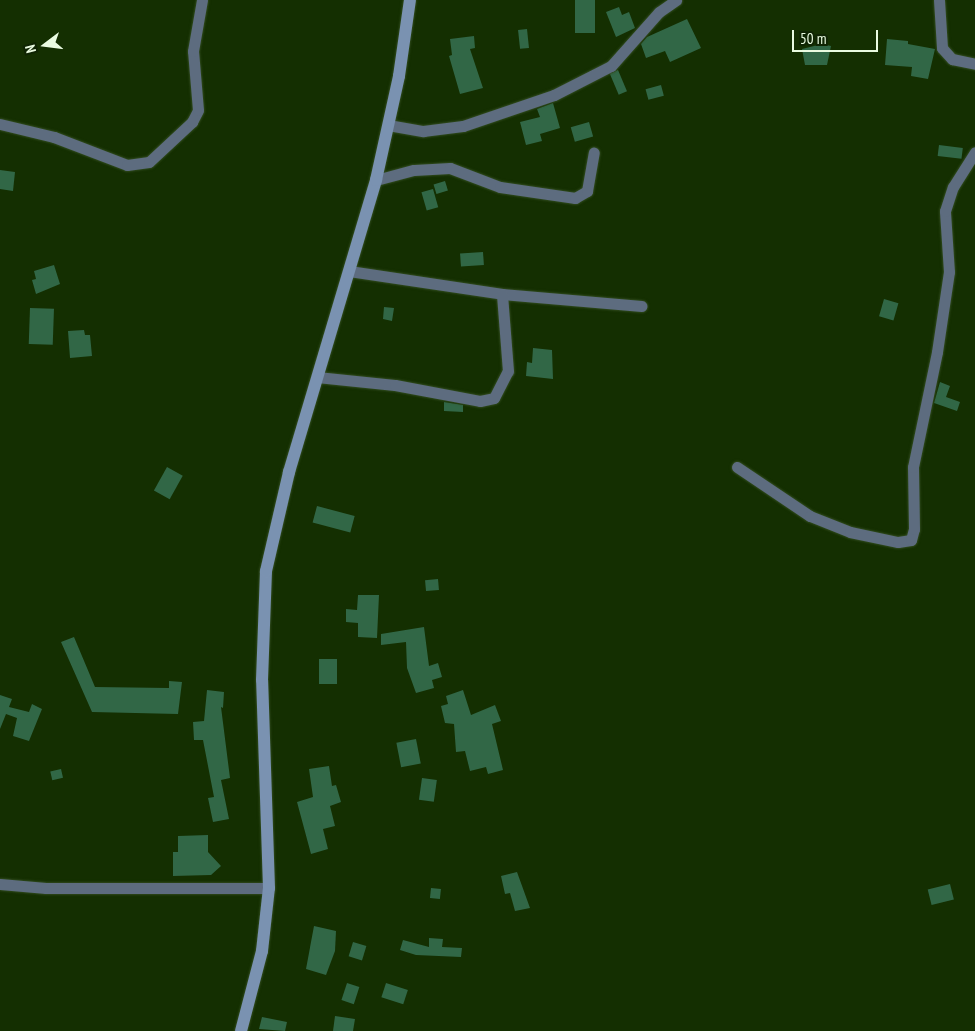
<!DOCTYPE html>
<style>
body{margin:0}
#map{position:relative;width:975px;height:1031px;overflow:hidden;background:#142f01;font-family:"PT Sans Narrow",sans-serif}
div>[style]{position:absolute}
.building>*{inset:0;background:#316746;transform-origin:0 0}
.roads{filter:drop-shadow(0 0 1px #324c20) drop-shadow(0 0 1px #324c20)}
.minor>*{height:11px;margin:-5.5px;padding:0 5.5px;transform-origin:5.5px;border-radius:5.5px;background:#5d6c7f}
.secondary>*{height:12px;margin:-6px;padding:0 6px;transform-origin:6px;border-radius:6px;background:#7a92b1}
span{translate:-50% -50%;white-space:nowrap;text-align:center;line-height:1.15;-webkit-text-stroke:5px #0f2403;paint-order:stroke}
.north{position:absolute;left:20px;top:20px;width:50px;height:50px;-webkit-text-stroke:4px #0f2403;paint-order:stroke;rotate:255deg;font-size:14px;font-weight:700;line-height:20px;text-align:center;color:#eafbe1}
.north::after{content:'';display:block;margin:auto;width:18px;height:22px;background:#eafbe1;clip-path:polygon(50% 0,100% 100%,50% 72%,0 100%)}
.scale{position:absolute;left:792px;top:30px;width:86px;height:22px;box-sizing:border-box;border:2px solid #eafbe1;border-top:0;padding-left:6px;font-size:15px;line-height:18px;white-space:nowrap;color:#eafbe1;-webkit-text-stroke:4px #0f2403;paint-order:stroke}
</style>
<div id="map">
<div class="building">
<div style="left:575px;top:0;width:20px;height:33px"></div>
<div style="clip-path:polygon(619px 7px,622px 15px,629px 12px,635px 28px,616px 37px,606px 12px)"></div>
<div style="clip-path:polygon(687px 19px,701px 48px,670px 62px,665px 51px,646px 58px,641px 44px,647px 37px)"></div>
<div style="left:527px;top:29px;width:19px;height:9px;rotate:84deg"></div>
<div style="clip-path:polygon(474px 36px,475px 48px,470px 49px,483px 88px,460px 94px,449px 56px,452px 55px,450px 39px)"></div>
<div style="clip-path:polygon(887px 39px,908px 41px,908px 44px,935px 49px,928px 79px,911px 76px,912px 67px,885px 65px)"></div>
<div style="clip-path:polygon(822px 44px,831px 46px,827px 65px,805px 65px,802px 49px)"></div>
<div style="left:618px;top:70px;width:23px;height:9px;rotate:67deg"></div>
<div style="left:661px;top:85px;width:11px;height:16px;rotate:75deg"></div>
<div style="clip-path:polygon(553px 103px,560px 128px,540px 134px,542px 141px,526px 145px,520px 122px,540px 117px,537px 109px)"></div>
<div style="left:589px;top:122px;width:15px;height:19px;rotate:74deg"></div>
<div style="left:939px;top:145px;width:24px;height:11px;rotate:7deg"></div>
<div style="clip-path:polygon(0 170px,15px 172px,13px 191px,0 189px)"></div>
<div style="left:445px;top:181px;width:10px;height:12px;rotate:73deg"></div>
<div style="left:433px;top:189px;width:19px;height:12px;rotate:74deg"></div>
<div style="left:483px;top:252px;width:13px;height:23px;rotate:86deg"></div>
<div style="clip-path:polygon(54px 265px,60px 284px,36px 294px,32px 280px,36px 279px,34px 271px)"></div>
<div style="left:884px;top:299px;width:15px;height:18px;rotate:16deg"></div>
<div style="clip-path:polygon(384px 307px,394px 308px,392px 321px,383px 319px)"></div>
<div style="left:30px;top:308px;width:24px;height:36px;rotate:2deg"></div>
<div style="clip-path:polygon(84px 330px,85px 335px,90px 335px,92px 356px,70px 358px,68px 331px)"></div>
<div style="clip-path:polygon(533px 348px,552px 350px,553px 379px,526px 376px,527px 362px,532px 363px)"></div>
<div style="clip-path:polygon(940px 382px,950px 386px,946px 397px,960px 402px,957px 411px,934px 403px)"></div>
<div style="clip-path:polygon(444px 402px,463px 405px,463px 412px,444px 411px)"></div>
<div style="left:167px;top:467px;width:18px;height:27px;rotate:29deg"></div>
<div style="left:317px;top:506px;width:39px;height:17px;rotate:15deg"></div>
<div style="left:438px;top:579px;width:11px;height:13px;rotate:85deg"></div>
<div style="clip-path:polygon(358px 595px,379px 595px,377px 638px,358px 637px,358px 623px,346px 622px,346px 609px,357px 610px)"></div>
<div style="clip-path:polygon(424px 627px,429px 666px,438px 663px,442px 677px,432px 680px,434px 688px,416px 693px,407px 668px,406px 642px,381px 645px,381px 634px)"></div>
<div style="clip-path:polygon(74px 637px,95px 687px,169px 688px,169px 681px,182px 682px,178px 714px,92px 712px,61px 642px)"></div>
<div style="left:319px;top:659px;width:18px;height:25px"></div>
<div style="clip-path:polygon(207px 690px,224px 692px,223px 708px,221px 707px,230px 778px,221px 780px,229px 819px,213px 822px,208px 798px,214px 797px,203px 740px,194px 740px,193px 722px,204px 721px)"></div>
<div style="clip-path:polygon(463px 690px,471px 715px,495px 705px,501px 721px,492px 724px,503px 770px,488px 774px,486px 767px,470px 771px,465px 751px,456px 752px,454px 724px,445px 723px,441px 706px,448px 704px,446px 696px)"></div>
<div style="clip-path:polygon(0 695px,12px 699px,9px 707px,29px 712px,32px 704px,42px 709px,29px 741px,13px 736px,17px 718px,6px 714px,0 729px)"></div>
<div style="left:416px;top:739px;width:25px;height:20px;rotate:79deg"></div>
<div style="clip-path:polygon(329px 766px,332px 786px,336px 785px,341px 802px,330px 806px,335px 826px,323px 829px,328px 849px,311px 854px,297px 802px,313px 797px,309px 769px)"></div>
<div style="left:61px;top:769px;width:9px;height:11px;rotate:77deg"></div>
<div style="left:422px;top:778px;width:15px;height:22px;rotate:8deg"></div>
<div style="clip-path:polygon(208px 835px,208px 852px,221px 866px,211px 875px,173px 876px,173px 852px,178px 852px,178px 836px)"></div>
<div style="clip-path:polygon(517px 872px,530px 908px,515px 911px,510px 893px,505px 894px,501px 876px)"></div>
<div style="left:950px;top:884px;width:16px;height:23px;rotate:76deg"></div>
<div style="left:431px;top:888px;width:10px;height:10px;rotate:6deg"></div>
<div style="clip-path:polygon(314px 926px,336px 931px,335px 951px,326px 975px,306px 969px)"></div>
<div style="clip-path:polygon(429px 938px,443px 939px,442px 947px,462px 948px,461px 957px,416px 955px,400px 950px,403px 940px,429px 947px)"></div>
<div style="left:353px;top:942px;width:14px;height:15px;rotate:17deg"></div>
<div style="left:347px;top:983px;width:13px;height:18px;rotate:18deg"></div>
<div style="left:386px;top:983px;width:23px;height:15px;rotate:18deg"></div>
<div style="clip-path:polygon(335px 1016px,355px 1019px,353px 1031px,333px 1031px)"></div>
<div style="clip-path:polygon(262px 1017px,287px 1022px,285px 1031px,259px 1029px)"></div>
</div>
<div class="roads">
<div class="minor">
<div style="left:939px;top:0;width:48px;rotate:86.4deg"></div>
<div style="left:942px;top:48px;width:15px;rotate:48deg"></div>
<div style="left:952px;top:59px;width:24px;rotate:12deg"></div>
<div style="left:0;top:124px;width:56px;rotate:13.5deg"></div>
<div style="left:54px;top:137px;width:78px;rotate:21deg"></div>
<div style="left:127px;top:165px;width:22px;rotate:-8deg"></div>
<div style="left:149px;top:162px;width:59px;rotate:-42.9deg"></div>
<div style="left:192px;top:122px;width:13px;rotate:-63deg"></div>
<div style="left:198px;top:110px;width:59px;rotate:-94.8deg"></div>
<div style="left:193px;top:51px;width:52px;rotate:-80deg"></div>
<div style="left:388px;top:125px;width:36px;rotate:10deg"></div>
<div style="left:423px;top:131px;width:40px;rotate:-7.1deg"></div>
<div style="left:463px;top:126px;width:96px;rotate:-18.8deg"></div>
<div style="left:554px;top:95px;width:64px;rotate:-27deg"></div>
<div style="left:611px;top:66px;width:72px;rotate:-48.4deg"></div>
<div style="left:659px;top:12px;width:21px;rotate:-35deg"></div>
<div style="left:376px;top:180px;width:39px;rotate:-15deg"></div>
<div style="left:414px;top:170px;width:36px;rotate:-3deg"></div>
<div style="left:450px;top:168px;width:53px;rotate:20.8deg"></div>
<div style="left:500px;top:187px;width:76px;rotate:8.3deg"></div>
<div style="left:575px;top:198px;width:14px;rotate:-30deg"></div>
<div style="left:587px;top:191px;width:39px;rotate:-80deg"></div>
<div style="left:349px;top:271px;width:155px;rotate:8.5deg"></div>
<div style="left:502px;top:294px;width:140px;rotate:4.9deg"></div>
<div style="left:317px;top:377px;width:78px;rotate:5.9deg"></div>
<div style="left:395px;top:385px;width:86px;rotate:10.7deg"></div>
<div style="left:480px;top:401px;width:14px;rotate:-12deg"></div>
<div style="left:494px;top:398px;width:30px;rotate:-63deg"></div>
<div style="left:508px;top:371px;width:77px;rotate:-94.5deg"></div>
<div style="left:737px;top:467px;width:88px;rotate:33.9deg"></div>
<div style="left:810px;top:516px;width:43px;rotate:21.8deg"></div>
<div style="left:850px;top:532px;width:49px;rotate:11.8deg"></div>
<div style="left:898px;top:542px;width:13px;rotate:-9deg"></div>
<div style="left:911px;top:540px;width:11px;rotate:-75deg"></div>
<div style="left:914px;top:529px;width:62px;rotate:-90.9deg"></div>
<div style="left:913px;top:467px;width:117px;rotate:-78.2deg"></div>
<div style="left:937px;top:352px;width:81px;rotate:-81.5deg"></div>
<div style="left:949px;top:272px;width:61px;rotate:-93.8deg"></div>
<div style="left:945px;top:211px;width:25px;rotate:-72deg"></div>
<div style="left:953px;top:187px;width:41px;rotate:-57.8deg"></div>
<div style="left:0;top:884px;width:46px;rotate:5deg"></div>
<div style="left:46px;top:888px;width:223px"></div>
</div>
<div class="secondary">
<div style="left:241px;top:1031px;width:83px;rotate:-75.3deg"></div>
<div style="left:262px;top:951px;width:63px;rotate:-83.7deg"></div>
<div style="left:269px;top:888px;width:208px;rotate:-91.9deg"></div>
<div style="left:262px;top:680px;width:109px;rotate:-87.9deg"></div>
<div style="left:266px;top:571px;width:102px;rotate:-76.9deg"></div>
<div style="left:289px;top:472px;width:305px;rotate:-73.4deg"></div>
<div style="left:376px;top:180px;width:107px;rotate:-77.5deg"></div>
<div style="left:399px;top:76px;width:77px;rotate:-81.8deg"></div>
</div>
</div>
<div class="north">N</div>
<div class="scale">50 m</div>
</div>
